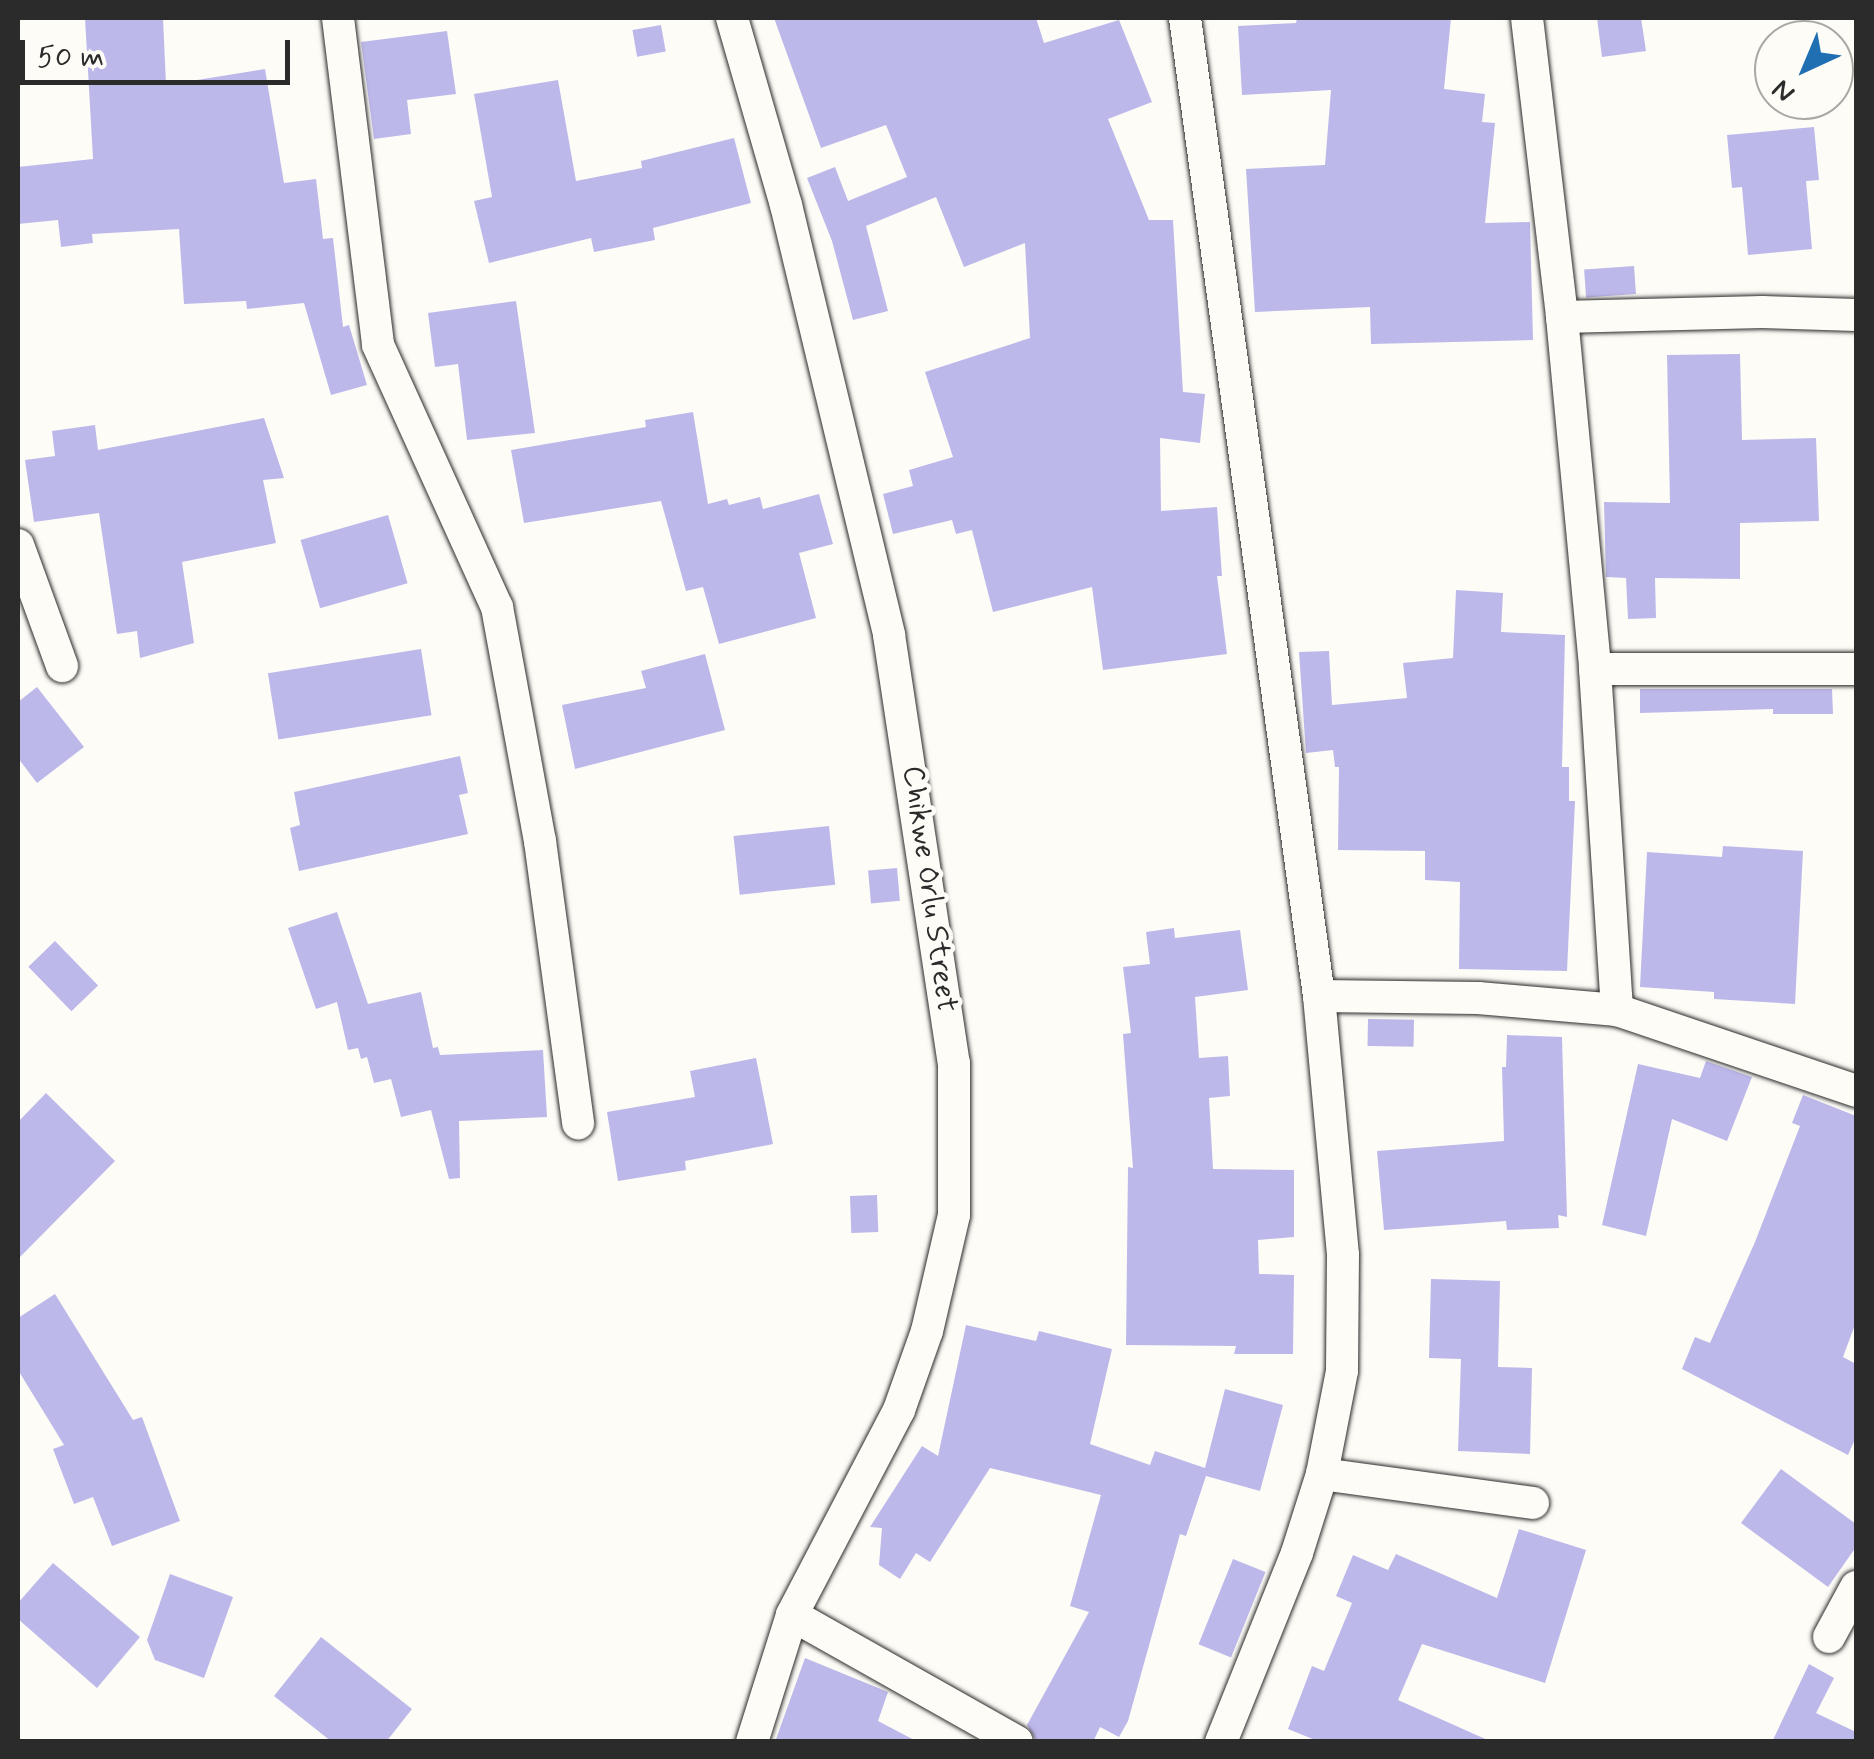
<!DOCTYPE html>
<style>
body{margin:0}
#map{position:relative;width:1874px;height:1759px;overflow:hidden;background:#fdfcf7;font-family:Mynerve,sans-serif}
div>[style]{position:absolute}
.building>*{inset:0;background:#bdb8ea;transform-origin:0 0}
.roads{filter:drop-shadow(0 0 2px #2b2b2b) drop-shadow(0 0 2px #2b2b2b)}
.street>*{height:32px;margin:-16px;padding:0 16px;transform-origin:16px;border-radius:16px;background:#fdfcf7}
span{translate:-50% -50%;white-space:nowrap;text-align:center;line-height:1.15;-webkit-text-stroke:9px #fdfcf7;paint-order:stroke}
.street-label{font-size:30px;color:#2b2b2b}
.frame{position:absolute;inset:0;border:20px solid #2b2b2b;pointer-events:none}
.north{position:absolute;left:1754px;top:20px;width:100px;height:100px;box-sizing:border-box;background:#fdfcf7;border:2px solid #a9a8a5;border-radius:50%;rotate:224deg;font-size:28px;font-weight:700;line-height:40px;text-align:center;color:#2b2b2b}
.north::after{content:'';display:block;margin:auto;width:35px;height:45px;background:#1f6fb2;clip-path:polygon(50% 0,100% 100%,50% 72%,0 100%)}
.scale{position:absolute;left:20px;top:40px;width:270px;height:45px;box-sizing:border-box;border:5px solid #2b2b2b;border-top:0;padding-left:12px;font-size:30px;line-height:35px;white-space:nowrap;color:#2b2b2b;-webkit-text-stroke:8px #fdfcf7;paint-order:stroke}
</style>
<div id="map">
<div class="building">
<div style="clip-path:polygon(85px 18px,163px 18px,166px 85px,265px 69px,284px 183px,316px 179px,323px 239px,333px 238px,343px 327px,349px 325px,367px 385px,331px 395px,304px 303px,247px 309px,246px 301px,184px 304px,179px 229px,92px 234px,93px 243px,61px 247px,58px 220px,18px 224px,18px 167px,93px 159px)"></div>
<div style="clip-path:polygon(774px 18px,1036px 18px,1044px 43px,1119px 20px,1152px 102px,1108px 119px,1149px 220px,1173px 220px,1183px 392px,1205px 394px,1200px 443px,1160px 438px,1161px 511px,1217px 507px,1222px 576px,1217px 576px,1227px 654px,1103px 670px,1092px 587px,993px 612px,972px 530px,956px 534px,952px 520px,893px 534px,883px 494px,913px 486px,909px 470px,953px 457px,925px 372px,1030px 338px,1025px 243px,964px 267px,936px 197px,866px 226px,888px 311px,853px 320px,832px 241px,807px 178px,835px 167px,848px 201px,907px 177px,886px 125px,821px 148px)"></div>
<div style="clip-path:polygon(1297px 18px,1451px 18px,1444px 89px,1485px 94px,1482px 122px,1495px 123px,1485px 223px,1530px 222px,1533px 340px,1371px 344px,1370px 307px,1255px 312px,1246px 169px,1325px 165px,1331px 90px,1242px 95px,1238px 26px,1296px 23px)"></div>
<div style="clip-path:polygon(1597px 18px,1641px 18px,1646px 51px,1602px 57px)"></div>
<div style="left:661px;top:25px;width:27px;height:29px;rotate:80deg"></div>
<div style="clip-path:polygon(447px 31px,456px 94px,407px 100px,411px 134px,374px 139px,361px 42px)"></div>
<div style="clip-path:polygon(558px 80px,576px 181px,642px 168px,641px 161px,734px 138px,751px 203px,653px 228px,655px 240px,594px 252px,591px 238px,489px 263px,474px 201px,492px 197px,474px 94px)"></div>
<div style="clip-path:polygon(1814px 127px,1819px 180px,1806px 181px,1812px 249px,1748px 255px,1742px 187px,1732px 188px,1727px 135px)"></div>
<div style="left:1634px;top:266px;width:28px;height:50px;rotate:86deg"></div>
<div style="clip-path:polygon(516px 301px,535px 433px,467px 440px,458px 364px,435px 367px,428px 313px)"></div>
<div style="clip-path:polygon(1740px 354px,1742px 440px,1816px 438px,1819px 521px,1740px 523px,1740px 579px,1655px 578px,1656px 618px,1628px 619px,1626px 578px,1606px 577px,1604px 502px,1670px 503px,1667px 355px)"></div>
<div style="clip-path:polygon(693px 412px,708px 504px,727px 499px,729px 505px,760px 497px,763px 509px,819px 494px,833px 544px,799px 553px,816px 618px,719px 644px,703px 587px,686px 591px,661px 501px,524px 523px,511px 450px,646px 427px,645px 420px)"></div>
<div style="clip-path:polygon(264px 418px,284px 478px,263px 480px,276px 543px,182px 562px,194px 643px,140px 658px,137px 631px,117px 634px,99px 513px,34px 522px,25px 460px,55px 456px,52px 431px,95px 425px,98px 450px)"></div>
<div style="left:388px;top:515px;width:71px;height:91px;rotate:74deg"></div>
<div style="clip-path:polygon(1456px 590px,1503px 593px,1501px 632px,1565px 635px,1562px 767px,1569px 767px,1569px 801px,1575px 801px,1567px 971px,1459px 969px,1460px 882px,1425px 880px,1425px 851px,1338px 850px,1339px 767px,1335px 767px,1333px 750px,1306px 753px,1299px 652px,1329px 651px,1332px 705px,1407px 698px,1403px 663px,1453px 658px)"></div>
<div style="left:421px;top:649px;width:67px;height:155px;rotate:81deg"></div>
<div style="clip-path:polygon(705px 654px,725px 730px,575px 769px,562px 705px,646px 688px,641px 671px)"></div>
<div style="clip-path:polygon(37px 687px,84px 747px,37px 783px,18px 758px,18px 702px)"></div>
<div style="clip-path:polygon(1640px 689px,1832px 689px,1833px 714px,1773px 714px,1773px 709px,1640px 713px)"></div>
<div style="clip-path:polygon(460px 756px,468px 793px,459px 795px,468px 834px,299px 871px,290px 828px,300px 825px,294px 792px)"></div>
<div style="left:829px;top:826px;width:59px;height:96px;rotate:84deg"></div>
<div style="clip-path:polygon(1723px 846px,1803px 851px,1795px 1004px,1714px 999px,1714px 992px,1640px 987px,1647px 852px,1722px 857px)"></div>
<div style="left:897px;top:868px;width:33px;height:29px;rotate:85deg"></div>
<div style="clip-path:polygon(337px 912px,368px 1004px,421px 992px,433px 1048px,438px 1047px,440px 1055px,543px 1050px,547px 1117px,459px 1121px,460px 1178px,449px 1179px,431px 1110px,401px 1117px,391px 1079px,374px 1083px,367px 1057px,361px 1059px,358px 1048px,348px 1050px,337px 1002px,316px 1009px,288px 928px)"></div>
<div style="clip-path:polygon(1174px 928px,1175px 938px,1240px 930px,1248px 990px,1195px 997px,1199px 1058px,1228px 1056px,1230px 1096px,1209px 1098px,1213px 1169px,1294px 1170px,1294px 1237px,1258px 1240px,1259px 1274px,1294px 1275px,1293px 1354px,1234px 1354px,1236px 1346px,1126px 1345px,1128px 1167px,1133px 1168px,1123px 1034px,1131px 1033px,1123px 967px,1150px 964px,1146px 932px)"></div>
<div style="left:55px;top:941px;width:62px;height:37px;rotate:46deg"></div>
<div style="left:1368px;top:1019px;width:46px;height:27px;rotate:1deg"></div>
<div style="clip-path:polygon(1507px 1035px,1562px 1037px,1567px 1217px,1558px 1215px,1559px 1228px,1507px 1230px,1506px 1221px,1384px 1230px,1377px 1151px,1504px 1141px,1502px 1067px,1506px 1067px)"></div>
<div style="clip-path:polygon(756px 1058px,773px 1144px,685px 1161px,686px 1170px,618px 1181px,607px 1112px,695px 1097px,690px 1071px)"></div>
<div style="clip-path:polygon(1706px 1061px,1752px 1077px,1727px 1141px,1672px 1119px,1646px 1236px,1602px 1225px,1638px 1064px,1700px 1078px)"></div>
<div style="clip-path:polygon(46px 1093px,115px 1161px,18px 1259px,18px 1122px)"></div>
<div style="clip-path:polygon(1803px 1095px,1856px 1116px,1856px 1322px,1843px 1357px,1856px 1364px,1856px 1437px,1848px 1455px,1682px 1369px,1695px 1337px,1710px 1343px,1755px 1242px,1800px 1126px,1792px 1123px)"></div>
<div style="left:877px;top:1195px;width:37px;height:27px;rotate:88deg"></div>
<div style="clip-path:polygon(1431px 1279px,1500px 1281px,1498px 1367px,1532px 1368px,1530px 1454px,1458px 1451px,1461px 1359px,1429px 1358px)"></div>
<div style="clip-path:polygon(55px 1294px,133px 1420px,142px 1417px,180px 1521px,112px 1546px,93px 1497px,74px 1504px,53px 1449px,64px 1445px,18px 1370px,18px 1318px)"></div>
<div style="clip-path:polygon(966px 1325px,1036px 1341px,1039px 1331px,1112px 1349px,1090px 1444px,1150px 1465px,1155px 1451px,1205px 1468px,1225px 1389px,1283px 1405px,1260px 1491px,1206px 1476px,1186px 1536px,1180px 1534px,1128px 1721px,1119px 1737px,1100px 1727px,1093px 1742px,1037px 1742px,1027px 1725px,1089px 1612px,1070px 1606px,1101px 1495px,990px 1468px,930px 1562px,916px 1553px,900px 1579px,879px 1565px,882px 1528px,870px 1527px,922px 1446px,938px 1456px)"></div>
<div style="clip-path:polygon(1781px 1469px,1856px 1524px,1856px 1547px,1828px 1587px,1741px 1523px)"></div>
<div style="clip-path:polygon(1519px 1529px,1586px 1550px,1545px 1683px,1422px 1644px,1398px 1700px,1492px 1742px,1320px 1742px,1288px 1729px,1312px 1666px,1324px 1671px,1352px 1603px,1336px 1596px,1353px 1555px,1388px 1570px,1396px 1554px,1497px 1598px)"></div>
<div style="left:1233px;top:1559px;width:35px;height:92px;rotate:22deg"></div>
<div style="clip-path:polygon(53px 1563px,140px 1637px,97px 1688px,18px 1619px,18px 1603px)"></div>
<div style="clip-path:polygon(170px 1574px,233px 1597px,204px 1678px,155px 1660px,147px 1640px)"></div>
<div style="clip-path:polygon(321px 1637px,412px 1709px,386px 1742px,332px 1742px,274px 1696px)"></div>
<div style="clip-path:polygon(805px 1658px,888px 1692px,878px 1721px,918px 1742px,775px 1742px)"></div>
<div style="clip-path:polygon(1809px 1664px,1834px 1678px,1816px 1713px,1856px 1732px,1856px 1742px,1772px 1742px)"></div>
</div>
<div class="roads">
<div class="street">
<div style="left:338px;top:18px;width:329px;rotate:83deg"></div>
<div style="left:378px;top:345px;width:288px;rotate:65.6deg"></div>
<div style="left:497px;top:607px;width:238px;rotate:79.6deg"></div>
<div style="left:540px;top:841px;width:285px;rotate:82.3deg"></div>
<div style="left:732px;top:18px;width:195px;rotate:73.9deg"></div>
<div style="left:786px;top:205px;width:442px;rotate:76.5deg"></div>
<div style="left:889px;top:635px;width:433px;rotate:81.4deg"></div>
<div style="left:954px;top:1063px;width:152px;rotate:90deg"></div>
<div style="left:954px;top:1215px;width:119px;rotate:103.1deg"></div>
<div style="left:927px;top:1331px;width:84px;rotate:109.5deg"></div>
<div style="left:899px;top:1410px;width:231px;rotate:117.6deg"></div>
<div style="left:792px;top:1615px;width:133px;rotate:107.5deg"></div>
<div style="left:1185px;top:18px;width:987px;rotate:82.2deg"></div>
<div style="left:1319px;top:996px;width:260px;rotate:84.7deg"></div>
<div style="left:1343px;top:1255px;width:116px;rotate:90.5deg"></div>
<div style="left:1342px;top:1371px;width:105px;rotate:101deg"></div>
<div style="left:1322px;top:1474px;width:83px;rotate:107.6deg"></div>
<div style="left:1297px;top:1553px;width:204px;rotate:111.9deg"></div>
<div style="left:1527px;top:18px;width:301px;rotate:83.3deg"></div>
<div style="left:1562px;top:317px;width:354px;rotate:84.6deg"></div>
<div style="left:1595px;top:669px;width:342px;rotate:86.3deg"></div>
<div style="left:1562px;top:317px;width:200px;rotate:-1.4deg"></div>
<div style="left:1762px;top:312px;width:94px;rotate:1.8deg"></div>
<div style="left:18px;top:545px;width:129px;rotate:70deg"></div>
<div style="left:1595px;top:669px;width:261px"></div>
<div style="left:1319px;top:996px;width:159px;rotate:0.7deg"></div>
<div style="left:1478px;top:998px;width:140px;rotate:4.9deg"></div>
<div style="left:1617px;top:1010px;width:252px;rotate:18.7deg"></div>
<div style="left:1322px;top:1474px;width:213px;rotate:7.8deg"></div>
<div style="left:792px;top:1615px;width:258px;rotate:29.4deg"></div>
<div style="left:1829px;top:1637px;width:57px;rotate:-61.6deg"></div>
</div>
</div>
<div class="street-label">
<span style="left:929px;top:889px;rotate:82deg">Chikwe Orlu Street</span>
</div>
<div class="frame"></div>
<div class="north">N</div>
<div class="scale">50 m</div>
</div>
